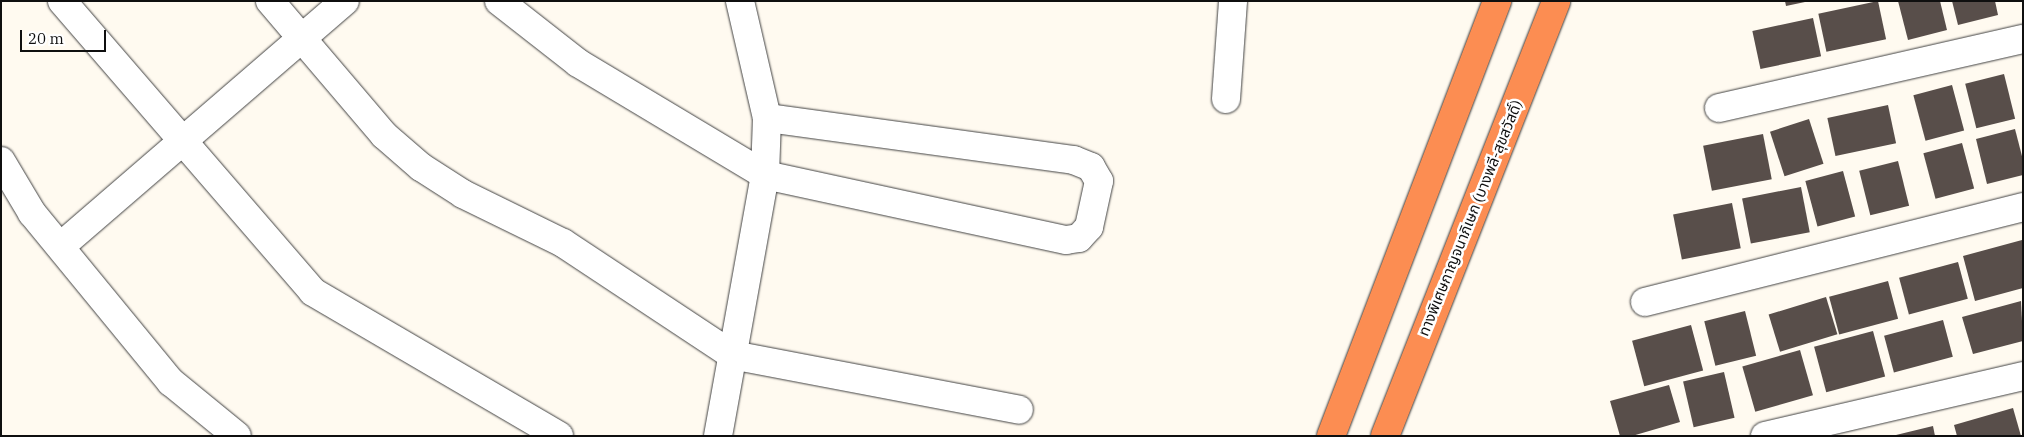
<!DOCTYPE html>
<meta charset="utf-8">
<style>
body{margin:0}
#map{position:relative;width:2024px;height:437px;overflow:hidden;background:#fffaf0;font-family:"IBM Plex Serif","Noto Sans Thai",serif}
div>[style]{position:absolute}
.building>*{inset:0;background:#584e4a;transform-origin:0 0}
.roads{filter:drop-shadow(0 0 1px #424242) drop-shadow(0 0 1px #424242)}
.minor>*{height:28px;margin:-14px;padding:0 14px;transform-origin:14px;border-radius:14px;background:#fff}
.motorway>*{height:28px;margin:-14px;padding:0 14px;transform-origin:14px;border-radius:14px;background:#fc8d52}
span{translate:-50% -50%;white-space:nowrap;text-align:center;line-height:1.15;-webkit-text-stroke:5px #fff;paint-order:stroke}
.street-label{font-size:15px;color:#0f0f0f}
.frame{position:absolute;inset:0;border:2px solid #0f0f0f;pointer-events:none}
.scale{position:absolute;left:20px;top:30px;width:86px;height:22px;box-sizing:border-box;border:2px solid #0f0f0f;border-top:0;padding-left:6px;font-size:15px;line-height:18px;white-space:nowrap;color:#0f0f0f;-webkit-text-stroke:4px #fff;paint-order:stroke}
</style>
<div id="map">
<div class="building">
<div style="clip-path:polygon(1785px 1px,1804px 1px,1805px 2px,1786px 6px)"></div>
<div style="left:1878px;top:1px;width:39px;height:61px;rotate:78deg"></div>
<div style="clip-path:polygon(1898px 1px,1940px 1px,1947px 30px,1908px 40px)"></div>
<div style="clip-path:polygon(1952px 1px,1995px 1px,1998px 15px,1958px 25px)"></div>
<div style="left:1813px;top:18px;width:39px;height:62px;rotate:78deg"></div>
<div style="left:2004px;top:74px;width:46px;height:40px;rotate:76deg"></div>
<div style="left:1952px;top:85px;width:47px;height:40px;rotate:75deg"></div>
<div style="left:1888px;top:105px;width:39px;height:62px;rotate:78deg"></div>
<div style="left:1809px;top:119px;width:47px;height:41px;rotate:72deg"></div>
<div style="clip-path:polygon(2015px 129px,2023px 160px,2023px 175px,1987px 184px,1976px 139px)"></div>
<div style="left:1763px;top:134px;width:46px;height:61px;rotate:79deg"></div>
<div style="left:1962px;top:143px;width:47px;height:40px;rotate:75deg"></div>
<div style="left:1898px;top:161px;width:46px;height:40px;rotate:76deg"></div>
<div style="left:1843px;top:171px;width:47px;height:39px;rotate:75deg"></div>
<div style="left:1801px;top:187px;width:46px;height:60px;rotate:79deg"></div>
<div style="left:1732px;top:203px;width:46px;height:60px;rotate:79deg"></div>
<div style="clip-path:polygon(2022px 240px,2023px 288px,1975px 301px,1963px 256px)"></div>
<div style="left:1958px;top:262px;width:38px;height:61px;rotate:75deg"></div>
<div style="left:1888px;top:281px;width:39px;height:61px;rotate:75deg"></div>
<div style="left:1826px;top:297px;width:39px;height:60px;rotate:73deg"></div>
<div style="clip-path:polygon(2021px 301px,2023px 341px,1973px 354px,1962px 317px)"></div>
<div style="left:1745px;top:311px;width:46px;height:42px;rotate:76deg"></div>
<div style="left:1943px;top:320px;width:38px;height:61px;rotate:75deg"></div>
<div style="left:1691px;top:325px;width:47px;height:61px;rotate:75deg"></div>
<div style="left:1873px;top:331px;width:47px;height:61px;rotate:75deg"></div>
<div style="left:1800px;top:350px;width:47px;height:60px;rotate:74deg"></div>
<div style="left:1724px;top:372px;width:47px;height:42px;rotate:77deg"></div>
<div style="clip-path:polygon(1669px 385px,1680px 422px,1632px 436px,1620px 436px,1610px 401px)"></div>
<div style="clip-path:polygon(2013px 408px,2021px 436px,1957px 436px,1954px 425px)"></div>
<div style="clip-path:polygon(1933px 426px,1935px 436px,1896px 436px,1896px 435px)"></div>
</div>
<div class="roads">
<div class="minor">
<div style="left:62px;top:1px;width:384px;rotate:49.2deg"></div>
<div style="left:313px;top:292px;width:285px;rotate:30.3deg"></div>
<div style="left:270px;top:1px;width:176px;rotate:49.6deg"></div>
<div style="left:384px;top:135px;width:49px;rotate:40.9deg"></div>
<div style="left:421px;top:167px;width:50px;rotate:32.7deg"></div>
<div style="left:463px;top:194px;width:111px;rotate:26.1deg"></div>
<div style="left:563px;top:243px;width:203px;rotate:33.5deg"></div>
<div style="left:732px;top:355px;width:292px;rotate:10.8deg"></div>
<div style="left:499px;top:1px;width:100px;rotate:38.1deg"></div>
<div style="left:578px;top:63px;width:218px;rotate:30.9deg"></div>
<div style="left:765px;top:175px;width:308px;rotate:12.2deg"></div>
<div style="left:1066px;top:240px;width:13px;rotate:-9deg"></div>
<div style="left:1079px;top:238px;width:15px;rotate:-48deg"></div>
<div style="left:1089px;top:227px;width:47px;rotate:-77.7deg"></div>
<div style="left:1099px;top:181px;width:16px;rotate:-120deg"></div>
<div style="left:1091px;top:167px;width:18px;rotate:-158deg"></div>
<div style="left:1074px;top:160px;width:310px;rotate:-172.2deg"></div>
<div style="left:1226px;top:99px;width:98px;rotate:-85.9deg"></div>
<div style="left:1719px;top:108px;width:312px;rotate:-12.8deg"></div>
<div style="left:1px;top:161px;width:61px;rotate:59.2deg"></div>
<div style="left:32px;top:213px;width:219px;rotate:50.6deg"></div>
<div style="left:171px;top:382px;width:85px;rotate:39.3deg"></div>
<div style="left:61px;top:246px;width:375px;rotate:-40.8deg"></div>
<div style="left:1645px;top:302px;width:390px;rotate:-14.1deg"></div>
<div style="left:718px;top:436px;width:265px;rotate:-79.8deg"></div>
<div style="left:765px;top:175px;width:57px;rotate:-88deg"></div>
<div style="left:767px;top:118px;width:120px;rotate:-103deg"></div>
<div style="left:1765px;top:436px;width:265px;rotate:-13.1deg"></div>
</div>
<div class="motorway">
<div style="left:1331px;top:436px;width:466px;rotate:-69.1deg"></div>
<div style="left:1385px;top:436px;width:467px;rotate:-68.5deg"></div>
</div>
</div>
<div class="street-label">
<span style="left:1470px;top:218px;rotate:-68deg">ทางพิเศษกาญจนาภิเษก (บางพลี-สุขสวัสดิ์)</span>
</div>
<div class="frame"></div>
<div class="scale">20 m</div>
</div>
